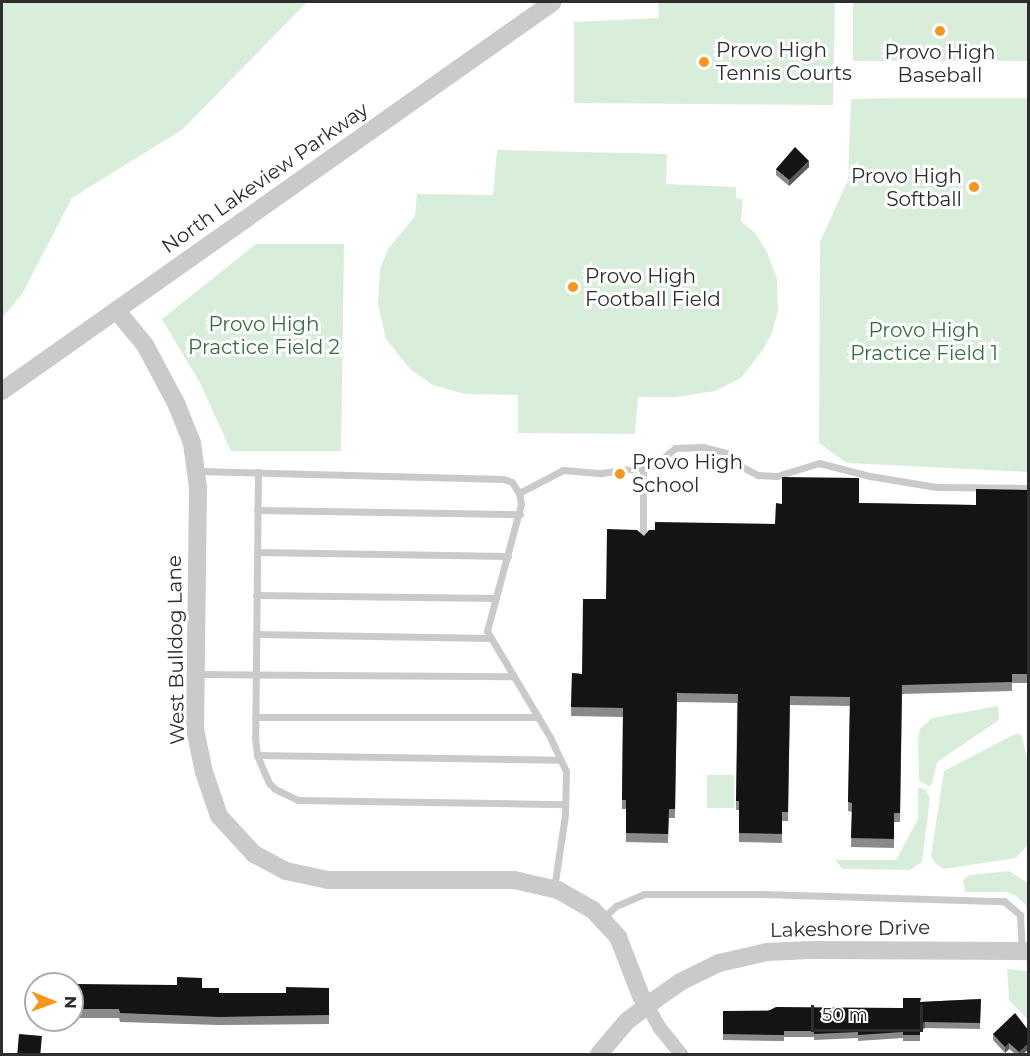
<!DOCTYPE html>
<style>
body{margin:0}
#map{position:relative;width:1030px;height:1056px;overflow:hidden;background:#fff;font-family:Montserrat,sans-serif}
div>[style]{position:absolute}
.green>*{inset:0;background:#d9eddb;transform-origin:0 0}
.service>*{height:7px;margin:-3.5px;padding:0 3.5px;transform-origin:3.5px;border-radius:3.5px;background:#cacaca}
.minor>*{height:14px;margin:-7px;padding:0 7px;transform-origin:7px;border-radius:7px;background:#cacaca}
.tertiary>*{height:18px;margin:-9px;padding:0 9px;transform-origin:9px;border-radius:9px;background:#cacaca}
.wall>*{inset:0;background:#8a8a8a}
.shaded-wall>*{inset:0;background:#5a5a5a}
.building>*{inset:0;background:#141414;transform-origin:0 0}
.dots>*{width:16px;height:16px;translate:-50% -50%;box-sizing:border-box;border:3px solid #fff;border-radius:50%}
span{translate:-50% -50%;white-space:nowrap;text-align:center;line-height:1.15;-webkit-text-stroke:6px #fff;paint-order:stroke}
.poi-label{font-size:20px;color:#2d2d2d}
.left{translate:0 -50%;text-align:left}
.right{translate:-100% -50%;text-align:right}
.street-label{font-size:20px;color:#2d2d2d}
.park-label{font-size:20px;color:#366d3f}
.frame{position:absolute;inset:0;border:3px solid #2d2d2d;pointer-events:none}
.north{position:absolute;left:24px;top:972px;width:60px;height:60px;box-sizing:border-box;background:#fff;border:2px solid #ababab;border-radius:50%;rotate:91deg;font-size:16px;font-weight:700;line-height:24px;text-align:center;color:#2d2d2d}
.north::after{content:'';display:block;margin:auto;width:21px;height:27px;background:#f7961d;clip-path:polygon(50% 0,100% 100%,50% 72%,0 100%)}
.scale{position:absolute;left:811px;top:1005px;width:112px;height:27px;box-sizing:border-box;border:3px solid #2d2d2d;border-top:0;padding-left:8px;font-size:18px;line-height:21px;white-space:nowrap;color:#2d2d2d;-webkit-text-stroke:4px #fff;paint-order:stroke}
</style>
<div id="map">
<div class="green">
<div style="clip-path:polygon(2px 2px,307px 2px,183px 129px,72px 198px,22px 294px,2px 318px)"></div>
<div style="clip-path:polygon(658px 2px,835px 2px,833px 105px,574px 103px,574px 22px,659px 18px)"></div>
<div style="left:853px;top:2px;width:175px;height:59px"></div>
<div style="clip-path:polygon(902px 98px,1028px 98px,1028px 472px,847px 463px,819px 443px,820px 242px,848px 180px,851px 99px)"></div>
<div style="clip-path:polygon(497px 150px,667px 154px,666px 184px,736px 187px,736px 198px,743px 199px,741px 221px,755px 233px,767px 252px,777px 279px,778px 311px,772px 333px,762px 351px,741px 378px,715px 391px,676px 397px,638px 397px,635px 434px,518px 433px,518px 395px,465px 394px,433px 385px,410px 369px,386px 339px,378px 304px,380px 269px,388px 249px,415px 216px,417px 194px,493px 195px)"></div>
<div style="clip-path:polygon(256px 244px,344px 244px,341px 451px,231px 451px,200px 383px,162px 319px)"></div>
<div style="clip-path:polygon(998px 706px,999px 720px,937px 762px,932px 784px,929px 786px,919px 781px,918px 740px,920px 729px,932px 718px)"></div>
<div style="clip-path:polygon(1017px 733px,1022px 736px,1028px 764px,1028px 844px,1016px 858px,944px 869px,936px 864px,931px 856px,944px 771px)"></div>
<div style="left:707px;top:775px;width:27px;height:33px"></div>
<div style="clip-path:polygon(918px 787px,926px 790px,930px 798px,922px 862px,910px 870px,843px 869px,835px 860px,896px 860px,918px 819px)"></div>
<div style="clip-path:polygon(1009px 871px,1028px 883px,1028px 912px,1025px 904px,1016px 896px,1006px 892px,965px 892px,963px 880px,969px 875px)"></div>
<div style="clip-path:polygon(1007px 969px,1028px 971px,1028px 1020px,1009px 1000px)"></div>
</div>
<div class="service">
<div style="left:643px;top:467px;width:72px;rotate:90deg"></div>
<div style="left:198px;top:471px;width:305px;rotate:1.5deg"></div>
<div style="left:503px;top:479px;width:9px;rotate:18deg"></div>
<div style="left:512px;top:482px;width:13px;rotate:58deg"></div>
<div style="left:519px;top:493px;width:11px;rotate:80deg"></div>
<div style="left:521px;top:504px;width:131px;rotate:105deg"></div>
<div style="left:487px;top:631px;width:123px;rotate:59.3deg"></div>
<div style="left:550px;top:737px;width:38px;rotate:65deg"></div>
<div style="left:566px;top:771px;width:44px;rotate:91.3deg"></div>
<div style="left:565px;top:815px;width:75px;rotate:98.5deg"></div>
<div style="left:258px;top:472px;width:266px;rotate:90.6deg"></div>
<div style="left:255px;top:738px;width:17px;rotate:83deg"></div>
<div style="left:257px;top:755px;width:30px;rotate:67deg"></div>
<div style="left:269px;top:783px;width:8px;rotate:45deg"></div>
<div style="left:275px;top:789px;width:25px;rotate:26deg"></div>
<div style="left:298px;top:800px;width:267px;rotate:0.9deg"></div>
<div style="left:519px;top:493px;width:50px;rotate:-27.6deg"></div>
<div style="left:563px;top:470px;width:38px;rotate:5deg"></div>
<div style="left:601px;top:473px;width:52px;rotate:-7.7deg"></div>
<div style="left:653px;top:466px;width:28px;rotate:-39deg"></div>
<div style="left:675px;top:448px;width:28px;rotate:-2deg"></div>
<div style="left:703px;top:447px;width:25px;rotate:14deg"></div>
<div style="left:727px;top:453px;width:21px;rotate:43deg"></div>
<div style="left:742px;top:467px;width:18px;rotate:27deg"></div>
<div style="left:758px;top:475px;width:19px;rotate:3deg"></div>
<div style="left:777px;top:476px;width:44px;rotate:-17.2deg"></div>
<div style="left:819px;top:463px;width:53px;rotate:14.3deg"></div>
<div style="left:870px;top:476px;width:67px;rotate:9.5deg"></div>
<div style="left:936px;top:487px;width:92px;rotate:0.6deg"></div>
<div style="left:257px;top:510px;width:263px;rotate:0.9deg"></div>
<div style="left:257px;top:552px;width:251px;rotate:0.9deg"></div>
<div style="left:256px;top:595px;width:240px;rotate:0.7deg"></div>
<div style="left:256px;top:634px;width:233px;rotate:1deg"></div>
<div style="left:197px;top:674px;width:315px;rotate:0.4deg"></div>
<div style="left:255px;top:717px;width:283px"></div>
<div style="left:257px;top:755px;width:303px;rotate:0.9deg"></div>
<div style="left:602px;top:919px;width:19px;rotate:-43deg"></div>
<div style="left:616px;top:906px;width:30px;rotate:-23deg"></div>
<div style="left:644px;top:894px;width:118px"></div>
<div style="left:762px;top:894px;width:242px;rotate:1.7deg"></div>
<div style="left:1004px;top:901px;width:21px;rotate:41deg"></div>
<div style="left:1020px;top:915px;width:34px;rotate:87deg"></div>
</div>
<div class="minor">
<div style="left:647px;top:1005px;width:25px;rotate:61deg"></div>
<div style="left:659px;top:1027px;width:35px;rotate:51deg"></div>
</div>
<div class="tertiary">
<div style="left:117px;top:311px;width:44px;rotate:50.5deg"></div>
<div style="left:145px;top:345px;width:66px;rotate:61.9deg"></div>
<div style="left:176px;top:403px;width:43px;rotate:68.2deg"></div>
<div style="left:192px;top:443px;width:45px;rotate:82.4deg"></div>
<div style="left:198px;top:488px;width:241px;rotate:90.7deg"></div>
<div style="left:195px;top:729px;width:44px;rotate:78.2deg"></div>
<div style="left:204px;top:772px;width:46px;rotate:71.2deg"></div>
<div style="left:219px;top:816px;width:52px;rotate:47.4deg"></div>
<div style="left:254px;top:854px;width:36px;rotate:28deg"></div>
<div style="left:286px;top:871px;width:43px;rotate:12.1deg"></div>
<div style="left:328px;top:880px;width:186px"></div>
<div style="left:514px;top:880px;width:45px;rotate:12.8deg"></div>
<div style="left:558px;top:890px;width:40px;rotate:29.7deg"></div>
<div style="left:593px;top:910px;width:37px;rotate:47deg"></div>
<div style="left:618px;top:937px;width:63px;rotate:68.7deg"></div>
<div style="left:641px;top:996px;width:11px;rotate:56deg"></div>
<div style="left:2px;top:391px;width:674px;rotate:-35.22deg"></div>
<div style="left:599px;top:1054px;width:43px;rotate:-49.7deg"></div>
<div style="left:627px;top:1021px;width:36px;rotate:-37deg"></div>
<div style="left:656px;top:999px;width:29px;rotate:-35deg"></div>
<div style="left:680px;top:982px;width:43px;rotate:-26deg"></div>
<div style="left:719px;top:963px;width:49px;rotate:-12.9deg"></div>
<div style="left:767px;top:952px;width:43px;rotate:-2.7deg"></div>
<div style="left:810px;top:950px;width:218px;rotate:0.3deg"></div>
</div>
<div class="wall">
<div style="clip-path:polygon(809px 167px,789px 186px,776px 175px,776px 169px)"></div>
<div style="clip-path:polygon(1029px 490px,1029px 683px,1012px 683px,1012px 691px,902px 694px,900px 822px,894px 822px,894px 848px,851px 847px,852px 812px,848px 811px,850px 706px,790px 705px,788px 821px,782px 821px,782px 843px,739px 842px,739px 810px,736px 810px,737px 703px,677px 702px,675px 818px,669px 818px,668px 843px,626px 842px,626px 809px,622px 809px,623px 717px,571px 716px,572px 673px,582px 674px,606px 599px,644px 536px,775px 524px,859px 503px,976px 505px)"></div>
<div style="clip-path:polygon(72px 984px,202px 988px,219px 993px,286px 993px,329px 988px,329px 1024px,219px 1025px,120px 1022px,119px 1018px,72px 1018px)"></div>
<div style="clip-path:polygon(981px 999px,980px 1029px,925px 1028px,920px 1030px,920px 1041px,903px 1041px,903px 1038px,858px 1041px,858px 1038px,814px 1040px,814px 1037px,784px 1037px,784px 1041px,723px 1040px,723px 1011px,903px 1008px,920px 1002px)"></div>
<div style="clip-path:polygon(993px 1034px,1029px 1049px,1023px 1054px,1015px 1054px,1009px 1049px,1005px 1053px,993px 1040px)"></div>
</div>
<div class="shaded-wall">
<div style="clip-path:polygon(809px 161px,809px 167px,789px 186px,789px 180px)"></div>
<div style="clip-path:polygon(925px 1022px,925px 1028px,920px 1030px,920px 1024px)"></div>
<div style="clip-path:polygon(1009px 1043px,1009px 1049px,1005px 1053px,1005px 1047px)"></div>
<div style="clip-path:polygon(1029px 1043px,1029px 1049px,1023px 1054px,1019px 1054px,1019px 1052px)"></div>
</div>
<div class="building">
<div style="clip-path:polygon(795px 147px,809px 161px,789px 180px,776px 169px)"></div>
<div style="clip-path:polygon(782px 477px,859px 478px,859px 503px,976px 505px,976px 489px,1029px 490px,1029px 674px,1012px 674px,1012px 682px,902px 685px,900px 813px,894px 813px,894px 839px,851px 838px,852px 803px,848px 802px,850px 697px,790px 696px,788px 812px,782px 812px,782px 834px,739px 833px,739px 801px,736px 801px,738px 694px,677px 693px,675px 809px,669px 809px,668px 834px,626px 833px,626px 800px,622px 800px,623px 708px,571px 707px,572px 673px,582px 674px,583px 599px,606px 599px,607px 529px,637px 530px,644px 536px,649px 530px,655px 530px,655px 522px,775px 524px,776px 503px,782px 504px)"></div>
<div style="clip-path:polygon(177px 977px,202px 978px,202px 988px,219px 988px,219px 993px,286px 993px,286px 987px,329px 988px,329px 1015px,219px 1017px,120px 1013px,119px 1009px,72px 1009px,72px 984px,177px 985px)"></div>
<div style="clip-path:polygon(903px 998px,921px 998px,920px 1002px,981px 999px,980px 1023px,925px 1022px,920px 1024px,920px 1035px,903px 1035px,903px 1032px,858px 1035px,858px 1032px,814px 1034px,814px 1031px,784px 1031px,784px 1035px,723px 1034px,723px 1011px,768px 1011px,776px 1007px,903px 1008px)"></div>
<div style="clip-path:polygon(1015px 1013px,1029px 1031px,1029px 1043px,1019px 1052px,1009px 1043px,1005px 1047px,993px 1034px)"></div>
<div style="left:19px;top:1034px;width:23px;height:20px;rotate:5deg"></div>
</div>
<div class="dots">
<div style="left:940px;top:31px;background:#f7961d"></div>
<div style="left:704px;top:62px;background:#f7961d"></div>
<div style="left:974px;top:187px;background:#f7961d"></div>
<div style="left:573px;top:287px;background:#f7961d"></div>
<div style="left:620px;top:474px;background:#f7961d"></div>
</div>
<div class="poi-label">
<span class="left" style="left:716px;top:62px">Provo High<br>Tennis Courts</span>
<span style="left:940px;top:64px">Provo High<br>Baseball</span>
<span class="right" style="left:962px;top:188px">Provo High<br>Softball</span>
<span class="left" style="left:585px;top:288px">Provo High<br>Football Field</span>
<span class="left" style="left:632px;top:474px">Provo High<br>School</span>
</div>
<div class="street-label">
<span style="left:265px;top:178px;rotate:-35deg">North Lakeview Parkway</span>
<span style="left:176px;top:650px;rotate:-91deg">West Bulldog Lane</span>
<span style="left:850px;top:929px;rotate:-1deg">Lakeshore Drive</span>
</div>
<div class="park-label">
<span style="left:264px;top:336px">Provo High<br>Practice Field 2</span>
<span style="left:924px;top:342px">Provo High<br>Practice Field 1</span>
</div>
<div class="frame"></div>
<div class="north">N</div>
<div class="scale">50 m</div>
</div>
